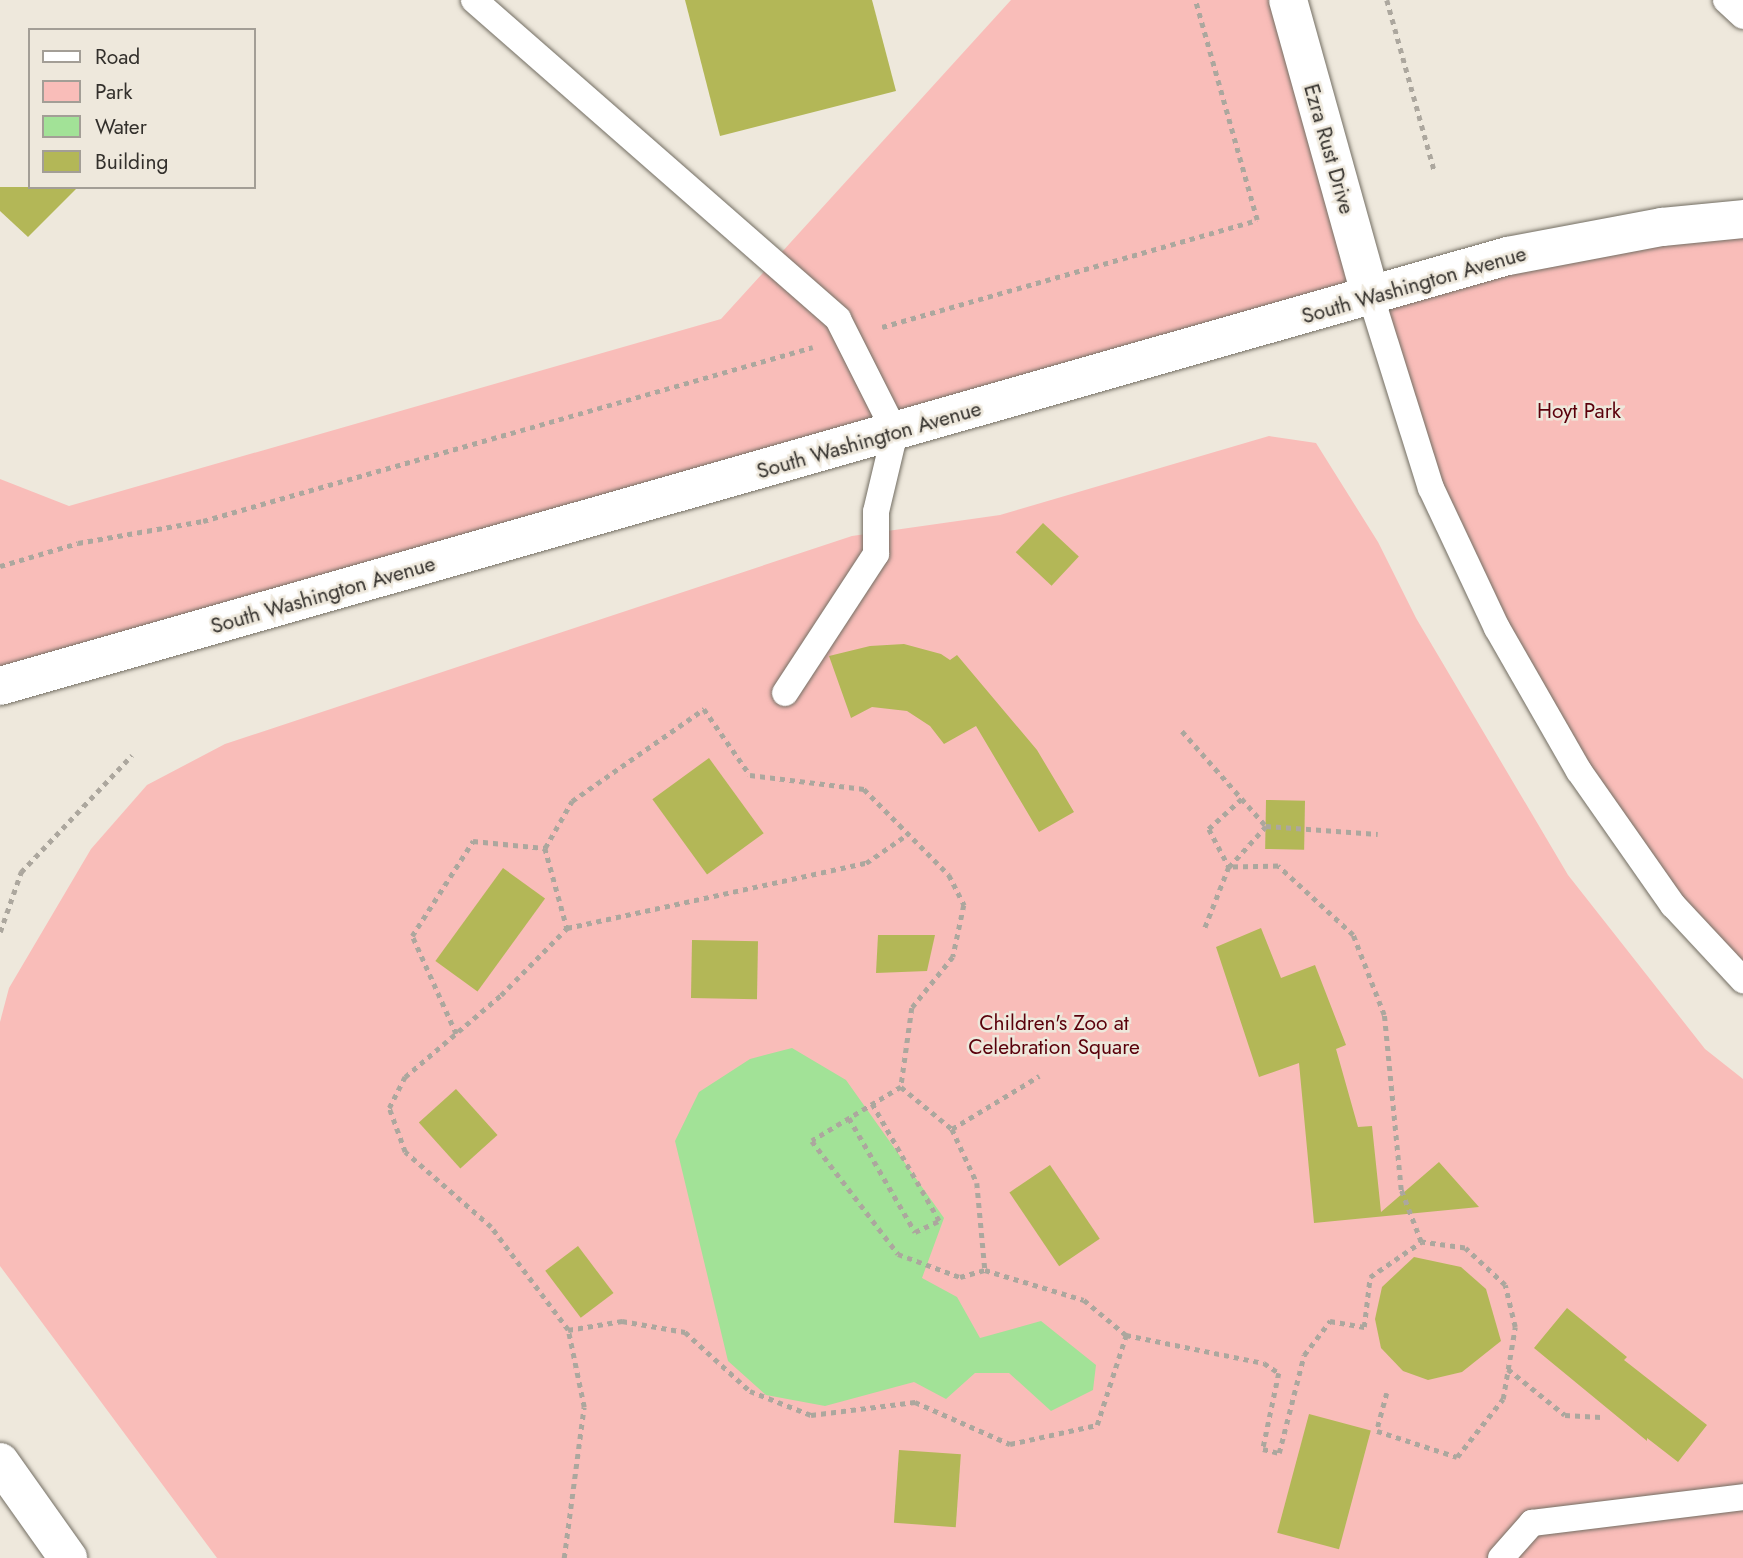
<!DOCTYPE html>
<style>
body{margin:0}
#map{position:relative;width:1743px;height:1558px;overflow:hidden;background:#eee8dc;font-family:Jost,sans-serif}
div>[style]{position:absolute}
.green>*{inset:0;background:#f9bdb9}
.water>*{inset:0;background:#a2e297}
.building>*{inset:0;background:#b3b757;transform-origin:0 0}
.path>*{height:4.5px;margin-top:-2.25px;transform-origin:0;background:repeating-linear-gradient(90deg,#aca79e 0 5px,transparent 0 10px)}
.roads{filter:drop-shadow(0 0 2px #736e63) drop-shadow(0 0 2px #736e63)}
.lane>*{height:26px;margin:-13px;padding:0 13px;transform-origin:13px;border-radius:13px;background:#fff}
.secondary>*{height:38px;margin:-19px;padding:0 19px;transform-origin:19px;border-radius:19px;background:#fff}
.primary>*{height:38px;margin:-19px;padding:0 19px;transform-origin:19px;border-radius:19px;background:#fff}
.highway>*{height:38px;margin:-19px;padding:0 19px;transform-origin:19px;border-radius:19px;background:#fff}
span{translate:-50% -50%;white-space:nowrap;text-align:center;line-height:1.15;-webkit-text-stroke:5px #eee8dc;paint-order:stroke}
.street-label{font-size:21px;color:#33302c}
.park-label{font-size:21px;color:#5a000b}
.legend{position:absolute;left:28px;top:28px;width:228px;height:161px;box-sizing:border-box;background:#eee8dc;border:2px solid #a39e96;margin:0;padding:9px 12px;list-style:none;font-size:21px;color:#33302c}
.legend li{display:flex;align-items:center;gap:14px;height:35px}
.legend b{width:35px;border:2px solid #a39e96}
</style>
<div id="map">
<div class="green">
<div style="clip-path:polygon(1011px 0,1288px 0,1371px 297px,1743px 219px,1743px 980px,1673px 905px,1497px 628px,1370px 297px,0 686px,0 479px,69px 506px,721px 319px)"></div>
<div style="clip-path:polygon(1269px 436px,1316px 443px,1378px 542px,1416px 618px,1568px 875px,1705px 1049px,1743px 1079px,1743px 1558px,217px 1558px,0 1266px,0 1022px,9px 988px,91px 849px,147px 785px,225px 744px,852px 536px,1000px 515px)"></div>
</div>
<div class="water">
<div style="clip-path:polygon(792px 1048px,846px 1080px,944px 1218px,922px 1278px,957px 1297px,980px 1338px,1041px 1321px,1096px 1365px,1093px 1390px,1051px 1411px,1009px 1373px,975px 1373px,946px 1399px,914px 1382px,825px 1406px,766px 1395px,728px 1361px,675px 1141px,699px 1092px,750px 1059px)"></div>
</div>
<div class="building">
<div style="clip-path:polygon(685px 0,872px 0,896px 91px,720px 136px)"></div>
<div style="clip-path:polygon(0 187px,78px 187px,28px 237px,0 211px)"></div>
<div style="left:1043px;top:523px;width:49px;height:40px;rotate:43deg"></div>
<div style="clip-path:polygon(904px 644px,941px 654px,950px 660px,957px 655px,1037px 750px,1074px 812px,1039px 832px,976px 726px,944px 744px,930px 726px,907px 711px,872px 707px,851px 718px,829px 656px,870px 646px)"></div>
<div style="left:709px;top:758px;width:93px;height:70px;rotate:54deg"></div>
<div style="left:1266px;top:800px;width:39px;height:49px;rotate:1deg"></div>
<div style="left:503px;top:868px;width:52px;height:115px;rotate:36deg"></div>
<div style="clip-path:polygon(1261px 928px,1281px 978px,1315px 965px,1346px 1045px,1336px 1049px,1358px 1127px,1372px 1126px,1381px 1212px,1439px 1162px,1479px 1207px,1314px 1223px,1299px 1063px,1259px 1077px,1216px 947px)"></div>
<div style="clip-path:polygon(878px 935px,935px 935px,927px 971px,876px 973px)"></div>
<div style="left:692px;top:940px;width:66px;height:58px;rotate:1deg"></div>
<div style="left:456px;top:1089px;width:62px;height:50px;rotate:48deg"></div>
<div style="left:1050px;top:1165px;width:89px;height:49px;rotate:56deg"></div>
<div style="left:578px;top:1246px;width:59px;height:41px;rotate:53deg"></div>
<div style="clip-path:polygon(1414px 1257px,1461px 1267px,1486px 1289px,1501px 1341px,1462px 1372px,1428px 1380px,1403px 1371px,1381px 1348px,1375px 1319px,1382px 1287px)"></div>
<div style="clip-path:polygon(1567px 1308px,1627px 1357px,1624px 1360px,1707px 1425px,1678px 1462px,1647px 1438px,1647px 1441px,1534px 1348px)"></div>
<div style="left:1309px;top:1414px;width:64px;height:123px;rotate:15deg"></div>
<div style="left:899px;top:1450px;width:62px;height:73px;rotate:4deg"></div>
</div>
<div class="path">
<div style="left:1387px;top:0;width:176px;rotate:74.5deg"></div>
<div style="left:882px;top:327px;width:390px;rotate:-15.9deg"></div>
<div style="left:1257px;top:220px;width:229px;rotate:-105.7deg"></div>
<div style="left:0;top:566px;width:81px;rotate:-16.4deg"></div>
<div style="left:78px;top:543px;width:127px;rotate:-10deg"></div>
<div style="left:203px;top:521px;width:634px;rotate:-15.92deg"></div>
<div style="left:1182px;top:731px;width:127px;rotate:48.5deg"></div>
<div style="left:1266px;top:826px;width:112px;rotate:4.1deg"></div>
<div style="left:1242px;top:799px;width:45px;rotate:137.7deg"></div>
<div style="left:1209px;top:829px;width:43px;rotate:62.2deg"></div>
<div style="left:1229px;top:867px;width:55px;rotate:-47.9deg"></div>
<div style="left:545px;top:848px;width:83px;rotate:74.6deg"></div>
<div style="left:0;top:932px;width:64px;rotate:-70.7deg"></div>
<div style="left:21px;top:872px;width:161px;rotate:-46.5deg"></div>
<div style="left:456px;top:1034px;width:107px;rotate:-114.2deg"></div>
<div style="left:412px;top:936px;width:113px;rotate:-57.3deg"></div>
<div style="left:473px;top:841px;width:72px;rotate:5.6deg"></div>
<div style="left:545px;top:848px;width:54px;rotate:-60.1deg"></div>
<div style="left:572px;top:801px;width:161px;rotate:-34.9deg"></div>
<div style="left:704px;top:709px;width:80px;rotate:55.1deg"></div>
<div style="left:750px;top:775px;width:115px;rotate:7deg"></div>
<div style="left:864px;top:789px;width:121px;rotate:45.3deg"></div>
<div style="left:949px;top:875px;width:34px;rotate:63deg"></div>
<div style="left:964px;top:905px;width:53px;rotate:101.9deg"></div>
<div style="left:953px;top:957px;width:65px;rotate:128.8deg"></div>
<div style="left:912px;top:1008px;width:80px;rotate:97.9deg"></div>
<div style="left:901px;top:1087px;width:66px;rotate:39.5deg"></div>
<div style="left:952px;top:1129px;width:60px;rotate:65.2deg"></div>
<div style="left:977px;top:1183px;width:87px;rotate:84.7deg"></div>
<div style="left:985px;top:1270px;width:103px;rotate:16.9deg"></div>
<div style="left:1084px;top:1300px;width:55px;rotate:39.8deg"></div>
<div style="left:901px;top:1087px;width:104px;rotate:148.8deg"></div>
<div style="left:812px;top:1141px;width:142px;rotate:52.7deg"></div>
<div style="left:898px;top:1254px;width:66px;rotate:20.4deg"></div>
<div style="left:960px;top:1277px;width:26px;rotate:-16deg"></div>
<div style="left:849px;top:1118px;width:132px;rotate:59.9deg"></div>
<div style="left:915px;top:1232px;width:26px;rotate:-25deg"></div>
<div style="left:939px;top:1221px;width:135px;rotate:-119.8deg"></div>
<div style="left:952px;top:1129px;width:102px;rotate:-31.3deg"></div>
<div style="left:568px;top:1330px;width:55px;rotate:-9.5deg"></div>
<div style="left:622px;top:1321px;width:64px;rotate:9.9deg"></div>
<div style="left:685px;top:1332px;width:88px;rotate:42.2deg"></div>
<div style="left:750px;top:1391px;width:66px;rotate:21.5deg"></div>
<div style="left:811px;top:1415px;width:105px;rotate:-7.1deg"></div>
<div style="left:915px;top:1402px;width:104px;rotate:23.9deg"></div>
<div style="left:1010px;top:1444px;width:89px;rotate:-12.3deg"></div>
<div style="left:1097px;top:1425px;width:95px;rotate:-72.1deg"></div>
<div style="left:1126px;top:1335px;width:141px;rotate:11.5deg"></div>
<div style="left:1264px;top:1363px;width:18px;rotate:34deg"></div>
<div style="left:1279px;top:1373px;width:78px;rotate:101.9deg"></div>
<div style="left:1263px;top:1449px;width:16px;rotate:14deg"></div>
<div style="left:1279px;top:1453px;width:101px;rotate:-75.7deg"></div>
<div style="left:1304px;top:1355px;width:43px;rotate:-52.6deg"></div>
<div style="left:1330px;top:1321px;width:35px;rotate:10deg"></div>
<div style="left:1364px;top:1327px;width:50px;rotate:-83.2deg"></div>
<div style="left:1370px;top:1277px;width:62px;rotate:-34.5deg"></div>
<div style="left:1421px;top:1242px;width:56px;rotate:-111deg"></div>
<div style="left:1401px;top:1190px;width:176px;rotate:-95.5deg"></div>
<div style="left:1384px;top:1015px;width:86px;rotate:-111.2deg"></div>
<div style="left:1353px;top:935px;width:102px;rotate:-137.4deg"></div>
<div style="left:1278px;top:866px;width:49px;rotate:178.8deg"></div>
<div style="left:1229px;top:867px;width:66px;rotate:111.5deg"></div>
<div style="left:1508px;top:1369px;width:73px;rotate:38.9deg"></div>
<div style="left:1565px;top:1415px;width:36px;rotate:3deg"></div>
<div style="left:1387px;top:1393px;width:39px;rotate:105deg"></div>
<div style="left:1377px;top:1431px;width:84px;rotate:18deg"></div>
<div style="left:1457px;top:1457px;width:74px;rotate:-51.6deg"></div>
<div style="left:1503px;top:1399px;width:73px;rotate:-80.5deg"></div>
<div style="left:1515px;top:1327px;width:43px;rotate:-103.4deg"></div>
<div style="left:1505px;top:1285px;width:54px;rotate:-137.2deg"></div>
<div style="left:1465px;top:1248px;width:44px;rotate:-172.2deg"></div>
<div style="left:564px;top:1558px;width:152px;rotate:-82.5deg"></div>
<div style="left:584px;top:1407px;width:79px;rotate:-101.7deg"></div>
<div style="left:568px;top:1330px;width:129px;rotate:-126.8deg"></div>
<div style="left:491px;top:1227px;width:114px;rotate:-138.9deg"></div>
<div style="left:405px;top:1152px;width:47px;rotate:-110deg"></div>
<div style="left:389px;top:1108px;width:35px;rotate:-63deg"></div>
<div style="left:405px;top:1077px;width:126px;rotate:-40.5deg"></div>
<div style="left:501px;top:995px;width:94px;rotate:-45.4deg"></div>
<div style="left:567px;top:928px;width:306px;rotate:-12.3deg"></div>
<div style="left:866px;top:863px;width:51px;rotate:-34.6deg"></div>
</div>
<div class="roads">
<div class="lane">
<div style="left:474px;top:0;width:484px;rotate:41.2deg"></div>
<div style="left:838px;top:319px;width:127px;rotate:63.2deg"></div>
<div style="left:895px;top:432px;width:82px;rotate:103.4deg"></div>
<div style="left:876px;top:512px;width:42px;rotate:90deg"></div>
<div style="left:876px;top:554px;width:166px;rotate:123.2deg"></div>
<div style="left:1726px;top:0;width:23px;rotate:43deg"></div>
<div style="left:1371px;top:297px;width:200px;rotate:72.6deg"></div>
<div style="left:1431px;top:488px;width:155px;rotate:64.8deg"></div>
<div style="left:1497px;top:628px;width:165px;rotate:60.2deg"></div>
<div style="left:1579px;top:771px;width:164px;rotate:55deg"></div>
<div style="left:1673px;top:905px;width:103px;rotate:47deg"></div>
<div style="left:1501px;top:1558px;width:47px;rotate:-48.5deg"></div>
<div style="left:1532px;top:1523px;width:213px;rotate:-7deg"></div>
</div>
<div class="secondary">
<div style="left:1288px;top:0;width:308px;rotate:74.4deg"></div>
</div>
<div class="primary">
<div style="left:0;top:686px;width:1568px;rotate:-15.92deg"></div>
<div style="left:1508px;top:256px;width:157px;rotate:-10.7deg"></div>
<div style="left:1662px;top:227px;width:81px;rotate:-5.6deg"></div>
</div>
<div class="highway">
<div style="left:0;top:1462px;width:118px;rotate:54.7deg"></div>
</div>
</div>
<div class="street-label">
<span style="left:1329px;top:149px;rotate:74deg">Ezra Rust Drive</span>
<span style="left:1414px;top:285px;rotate:-16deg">South Washington Avenue</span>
<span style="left:869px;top:440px;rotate:-16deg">South Washington Avenue</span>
<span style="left:323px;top:595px;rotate:-16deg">South Washington Avenue</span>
</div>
<div class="park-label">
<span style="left:1579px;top:411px">Hoyt Park</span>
<span style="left:1054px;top:1035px">Children's Zoo at<br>Celebration Square</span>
</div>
<ul class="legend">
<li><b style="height:9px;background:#fff"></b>Road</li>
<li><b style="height:19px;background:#f9bdb9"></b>Park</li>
<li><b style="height:19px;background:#a2e297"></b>Water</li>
<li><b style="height:19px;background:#b3b757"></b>Building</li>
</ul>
</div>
